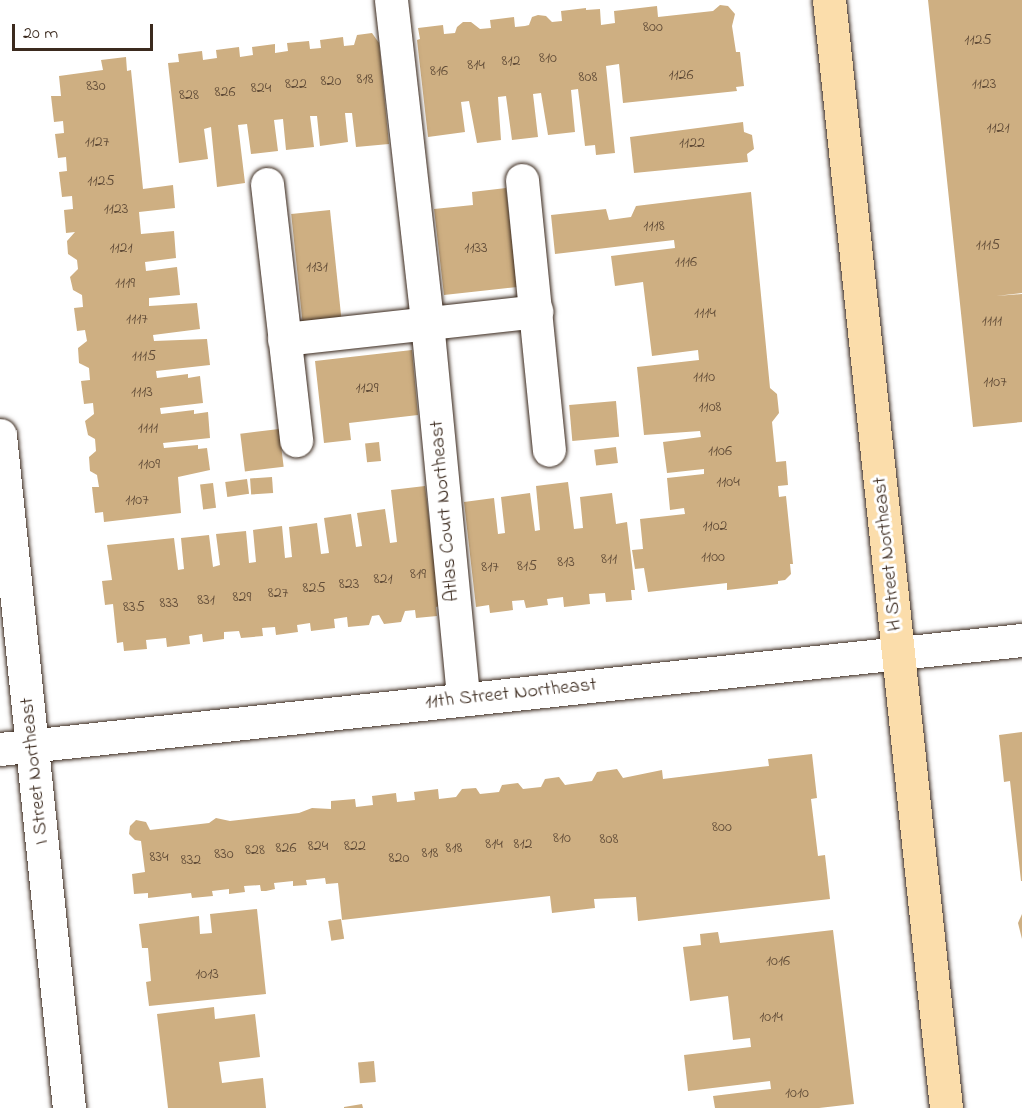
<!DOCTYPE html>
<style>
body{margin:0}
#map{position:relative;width:1022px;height:1108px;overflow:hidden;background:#fff;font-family:"Indie Flower",sans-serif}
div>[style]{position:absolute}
.building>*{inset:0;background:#ceaf82;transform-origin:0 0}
.roads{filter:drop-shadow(0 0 2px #3b2a1e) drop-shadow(0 0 2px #3b2a1e)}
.minor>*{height:33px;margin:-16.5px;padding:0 16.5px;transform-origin:16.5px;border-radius:16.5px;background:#fff}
.major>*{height:33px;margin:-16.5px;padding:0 16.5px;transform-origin:16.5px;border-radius:16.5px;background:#fbddab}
span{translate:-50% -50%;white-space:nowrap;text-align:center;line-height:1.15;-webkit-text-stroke:6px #fff;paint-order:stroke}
.number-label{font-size:16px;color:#604b37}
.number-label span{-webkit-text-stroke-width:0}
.street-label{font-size:20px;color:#3b2a1e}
.scale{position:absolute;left:12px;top:24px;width:141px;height:27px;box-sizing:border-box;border:3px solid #3b2a1e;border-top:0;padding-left:8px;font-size:18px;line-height:21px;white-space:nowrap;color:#3b2a1e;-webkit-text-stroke:4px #fff;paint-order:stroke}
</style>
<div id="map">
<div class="building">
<div style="clip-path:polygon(928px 0,1022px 0,1022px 293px,996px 296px,1022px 294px,1022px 422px,973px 427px)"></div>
<div style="clip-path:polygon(720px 5px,728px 6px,735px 14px,732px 26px,736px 52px,740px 52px,744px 86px,736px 87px,737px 91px,623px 103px,619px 64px,606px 66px,615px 153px,596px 155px,595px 145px,585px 146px,578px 89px,571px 90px,575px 132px,548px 135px,541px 93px,533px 94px,538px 137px,512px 140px,506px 96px,498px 97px,501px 140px,477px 143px,469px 101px,461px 102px,465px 132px,428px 137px,417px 40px,420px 39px,418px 28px,443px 25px,444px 34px,455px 33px,457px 27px,463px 22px,471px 22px,480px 29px,491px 28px,490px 20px,514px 17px,515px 27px,525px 26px,529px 25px,532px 17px,538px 15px,546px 16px,552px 22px,562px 21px,561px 11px,586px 8px,586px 10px,600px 9px,601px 25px,615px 23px,614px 11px,657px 6px,658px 17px,713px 11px)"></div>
<div style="clip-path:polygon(372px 33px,379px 43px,389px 144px,356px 147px,352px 113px,345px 113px,348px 142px,320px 146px,317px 116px,310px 116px,314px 147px,286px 150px,283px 119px,274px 120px,278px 151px,251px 154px,247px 124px,238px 125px,245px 183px,217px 187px,211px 127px,204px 129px,208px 159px,179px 163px,168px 63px,179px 62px,178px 54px,202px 51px,203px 60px,217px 58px,216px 50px,239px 47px,240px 57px,253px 55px,252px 47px,275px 44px,275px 53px,288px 51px,287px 43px,309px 41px,310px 49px,321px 48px,320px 40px,343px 37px,344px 46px,354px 45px,357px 35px)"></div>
<div style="clip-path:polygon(126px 57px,127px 71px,131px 70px,143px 189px,173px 185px,175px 208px,139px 212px,141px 234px,174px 231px,176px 258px,145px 262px,146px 271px,177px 267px,180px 295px,149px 298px,149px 306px,197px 303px,200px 329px,153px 335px,154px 341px,207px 339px,210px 365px,156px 371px,157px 378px,188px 374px,188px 378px,200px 376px,203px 403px,160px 408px,161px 414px,194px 410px,194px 414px,208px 412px,210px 438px,163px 443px,164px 448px,198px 445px,198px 449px,207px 448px,210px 470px,178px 477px,181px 513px,104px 522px,103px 512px,95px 513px,92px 487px,99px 487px,97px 475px,90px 471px,89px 457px,96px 451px,95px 439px,88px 435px,85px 421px,94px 414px,93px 403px,84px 404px,81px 381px,90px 380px,89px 368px,79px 363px,78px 348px,87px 341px,85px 330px,77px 331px,74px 308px,83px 307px,82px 295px,73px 290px,70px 277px,78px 269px,77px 260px,68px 254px,67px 241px,75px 232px,66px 233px,64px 210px,73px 209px,72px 196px,62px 197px,59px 172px,67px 171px,66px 157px,58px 158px,55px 134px,64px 133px,63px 121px,54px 122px,51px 96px,61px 96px,59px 76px,103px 70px,101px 60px)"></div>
<div style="clip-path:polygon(743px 122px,744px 132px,752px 135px,754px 149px,747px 154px,748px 162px,634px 173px,630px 137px)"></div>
<div style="clip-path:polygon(506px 188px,517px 287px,444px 295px,434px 209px,473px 205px,472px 192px)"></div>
<div style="clip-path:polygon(751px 192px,770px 388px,777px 394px,779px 413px,772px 422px,776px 462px,786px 461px,788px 485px,778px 486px,779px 497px,786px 496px,793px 564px,790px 564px,791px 574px,785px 580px,778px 581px,778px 584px,727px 590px,727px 583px,648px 592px,644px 568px,635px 569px,632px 550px,643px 549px,640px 519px,685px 514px,684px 508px,670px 510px,667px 478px,704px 474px,704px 469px,667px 473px,663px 442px,701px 437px,700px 431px,644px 435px,637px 367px,699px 360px,698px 350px,652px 356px,643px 282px,615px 286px,611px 256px,675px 248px,674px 240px,555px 254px,551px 215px,606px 209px,609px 220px,631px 217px,636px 206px)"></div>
<div style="left:330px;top:210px;width:110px;height:39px;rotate:84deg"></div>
<div style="clip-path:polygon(412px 350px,418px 415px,349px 423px,351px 440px,324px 443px,315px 361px)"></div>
<div style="left:616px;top:401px;width:36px;height:47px;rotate:85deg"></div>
<div style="left:279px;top:429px;width:38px;height:39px;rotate:83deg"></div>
<div style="left:379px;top:442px;width:19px;height:14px;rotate:84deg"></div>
<div style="left:616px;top:447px;width:16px;height:22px;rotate:83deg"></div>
<div style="left:272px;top:477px;width:16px;height:22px;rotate:86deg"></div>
<div style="left:247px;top:479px;width:15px;height:22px;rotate:82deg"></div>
<div style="clip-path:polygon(568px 482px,574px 529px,583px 528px,580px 497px,612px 493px,616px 524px,627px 522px,635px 590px,631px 590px,632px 600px,606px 602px,605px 593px,589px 594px,590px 604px,564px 607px,563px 597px,547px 599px,548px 605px,526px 608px,524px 600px,512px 601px,513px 610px,490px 613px,489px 605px,476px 607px,464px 502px,494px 498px,498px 534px,505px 533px,501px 497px,530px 493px,535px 531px,540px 530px,536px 486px)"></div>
<div style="left:213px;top:483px;width:25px;height:13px;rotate:83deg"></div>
<div style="clip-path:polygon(425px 486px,440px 606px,436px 607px,437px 616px,416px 618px,415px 610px,405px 611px,401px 622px,384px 624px,379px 615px,372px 616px,369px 625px,348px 627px,347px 617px,334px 619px,335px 628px,311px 631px,310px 623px,297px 625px,298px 632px,276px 635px,275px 627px,262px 628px,263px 636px,241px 638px,239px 631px,224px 632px,224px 639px,203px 642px,202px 634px,189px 636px,190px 644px,167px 647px,166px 638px,146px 640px,147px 649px,124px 651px,123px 642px,117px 643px,113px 604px,105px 605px,102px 581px,112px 580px,107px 545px,174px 538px,178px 570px,184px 569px,181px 538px,209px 535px,213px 567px,220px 565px,216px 534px,246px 531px,249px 563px,256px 562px,253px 530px,282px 526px,285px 558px,292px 557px,289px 527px,317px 523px,321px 554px,329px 553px,324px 518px,351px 514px,356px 547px,362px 546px,357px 513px,385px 509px,390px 543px,397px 542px,391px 490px)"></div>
<div style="clip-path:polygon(1022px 732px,1022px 881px,1021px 881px,1010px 781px,1004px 782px,999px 735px)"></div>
<div style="clip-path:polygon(812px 754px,817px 798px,811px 799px,818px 856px,825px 855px,830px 899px,638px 921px,636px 897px,594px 899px,595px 908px,552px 913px,550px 896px,342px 920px,338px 883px,326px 884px,325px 878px,306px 880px,307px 885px,293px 886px,293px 881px,274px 883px,275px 889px,266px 891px,261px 891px,260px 885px,244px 886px,245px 892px,229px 894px,229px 889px,212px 891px,213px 896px,192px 898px,191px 893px,148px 898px,148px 893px,134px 894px,132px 874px,145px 872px,141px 841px,135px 840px,129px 834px,130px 826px,136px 820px,146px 822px,150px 830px,209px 823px,216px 818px,230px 821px,299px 813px,312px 808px,331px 809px,331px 801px,355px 799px,356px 807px,373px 805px,372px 796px,396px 793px,397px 802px,415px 800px,414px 792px,438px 789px,439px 799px,456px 797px,462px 789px,476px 788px,480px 794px,499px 792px,502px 785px,518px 783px,523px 789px,541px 787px,545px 779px,559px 777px,565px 785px,592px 781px,597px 772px,617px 769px,623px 778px,662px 770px,663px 779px,769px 766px,768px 759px)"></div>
<div style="clip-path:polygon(257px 909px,266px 994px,149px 1006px,146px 982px,151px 981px,148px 948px,142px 948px,139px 924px,199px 916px,200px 934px,212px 933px,210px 914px)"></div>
<div style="clip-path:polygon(1022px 914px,1022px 939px,1018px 923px)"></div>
<div style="left:341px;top:919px;width:20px;height:13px;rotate:81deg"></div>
<div style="clip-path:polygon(833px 930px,854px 1104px,819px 1108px,715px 1108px,713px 1096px,771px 1089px,770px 1081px,688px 1091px,684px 1055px,751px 1047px,750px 1038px,733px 1040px,728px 996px,690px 1001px,683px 947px,701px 945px,700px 934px,718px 932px,720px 943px)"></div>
<div style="clip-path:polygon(214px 1007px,215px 1019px,255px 1014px,260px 1057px,219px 1062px,222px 1083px,263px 1078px,266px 1108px,168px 1108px,157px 1014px)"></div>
<div style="left:374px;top:1061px;width:21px;height:16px;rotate:85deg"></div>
<div style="clip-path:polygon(362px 1104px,363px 1108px,344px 1108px,344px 1107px)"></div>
</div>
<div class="roads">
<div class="minor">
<div style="left:391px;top:0;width:324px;rotate:83.6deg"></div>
<div style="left:427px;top:322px;width:379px;rotate:84.5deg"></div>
<div style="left:522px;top:180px;width:271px;rotate:84.3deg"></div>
<div style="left:267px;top:184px;width:258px;rotate:83.5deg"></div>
<div style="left:284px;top:339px;width:254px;rotate:-6.3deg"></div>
<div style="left:0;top:435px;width:677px;rotate:84.15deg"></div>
<div style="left:0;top:749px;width:1028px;rotate:-6.09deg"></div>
</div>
<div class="major">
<div style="left:829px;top:0;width:1114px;rotate:83.97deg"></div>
</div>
</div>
<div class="number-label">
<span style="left:653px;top:27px">800</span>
<span style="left:978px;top:40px">1125</span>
<span style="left:548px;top:58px">810</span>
<span style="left:511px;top:61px">812</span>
<span style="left:476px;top:65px">814</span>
<span style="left:439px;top:71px">816</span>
<span style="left:681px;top:75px">1126</span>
<span style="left:588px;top:77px">808</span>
<span style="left:365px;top:79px">818</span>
<span style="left:331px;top:81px">820</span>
<span style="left:296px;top:84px">822</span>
<span style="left:984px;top:84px">1123</span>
<span style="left:96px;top:86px">830</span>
<span style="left:261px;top:88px">824</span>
<span style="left:225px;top:92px">826</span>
<span style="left:189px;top:95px">828</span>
<span style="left:998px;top:128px">1121</span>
<span style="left:97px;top:142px">1127</span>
<span style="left:692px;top:143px">1122</span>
<span style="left:101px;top:181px">1125</span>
<span style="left:116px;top:209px">1123</span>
<span style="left:654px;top:226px">1118</span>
<span style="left:988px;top:245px">1115</span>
<span style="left:121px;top:248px">1121</span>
<span style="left:476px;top:248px">1133</span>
<span style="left:686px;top:262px">1116</span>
<span style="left:317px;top:267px">1131</span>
<span style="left:125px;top:283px">1119</span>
<span style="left:705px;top:313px">1114</span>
<span style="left:137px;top:319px">1117</span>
<span style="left:992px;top:321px">1111</span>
<span style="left:144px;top:356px">1115</span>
<span style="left:704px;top:377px">1110</span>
<span style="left:995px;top:382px">1107</span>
<span style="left:367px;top:388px">1129</span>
<span style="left:142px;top:392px">1113</span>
<span style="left:710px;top:407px">1108</span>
<span style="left:148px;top:428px">1111</span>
<span style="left:720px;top:451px">1106</span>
<span style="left:149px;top:464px">1109</span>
<span style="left:728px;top:482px">1104</span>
<span style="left:137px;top:500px">1107</span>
<span style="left:715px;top:526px">1102</span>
<span style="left:713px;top:557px">1100</span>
<span style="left:609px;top:559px">811</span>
<span style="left:566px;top:562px">813</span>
<span style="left:527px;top:566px">815</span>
<span style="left:490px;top:567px">817</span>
<span style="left:418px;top:574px">819</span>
<span style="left:383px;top:579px">821</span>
<span style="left:349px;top:584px">823</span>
<span style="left:314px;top:588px">825</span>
<span style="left:278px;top:593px">827</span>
<span style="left:242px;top:597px">829</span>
<span style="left:206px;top:600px">831</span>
<span style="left:169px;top:603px">833</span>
<span style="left:134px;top:607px">835</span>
<span style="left:722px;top:827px">800</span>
<span style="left:562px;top:838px">810</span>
<span style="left:609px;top:839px">808</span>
<span style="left:494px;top:844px">814</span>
<span style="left:523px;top:844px">812</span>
<span style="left:318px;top:846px">824</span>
<span style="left:355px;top:846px">822</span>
<span style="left:286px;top:848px">826</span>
<span style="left:454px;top:848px">818</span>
<span style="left:255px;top:850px">828</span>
<span style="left:430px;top:853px">818</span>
<span style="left:224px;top:854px">830</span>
<span style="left:159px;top:857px">834</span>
<span style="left:399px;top:858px">820</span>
<span style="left:191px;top:860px">832</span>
<span style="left:778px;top:961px">1016</span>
<span style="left:207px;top:974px">1013</span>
<span style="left:771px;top:1017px">1014</span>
<span style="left:797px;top:1093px">1010</span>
</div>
<div class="street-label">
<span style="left:445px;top:511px;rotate:-95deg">Atlas Court Northeast</span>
<span style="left:888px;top:554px;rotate:-96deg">H Street Northeast</span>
<span style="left:511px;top:694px;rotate:-6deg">11th Street Northeast</span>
<span style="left:35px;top:771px;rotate:-96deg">I Street Northeast</span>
</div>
<div class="scale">20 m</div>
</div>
